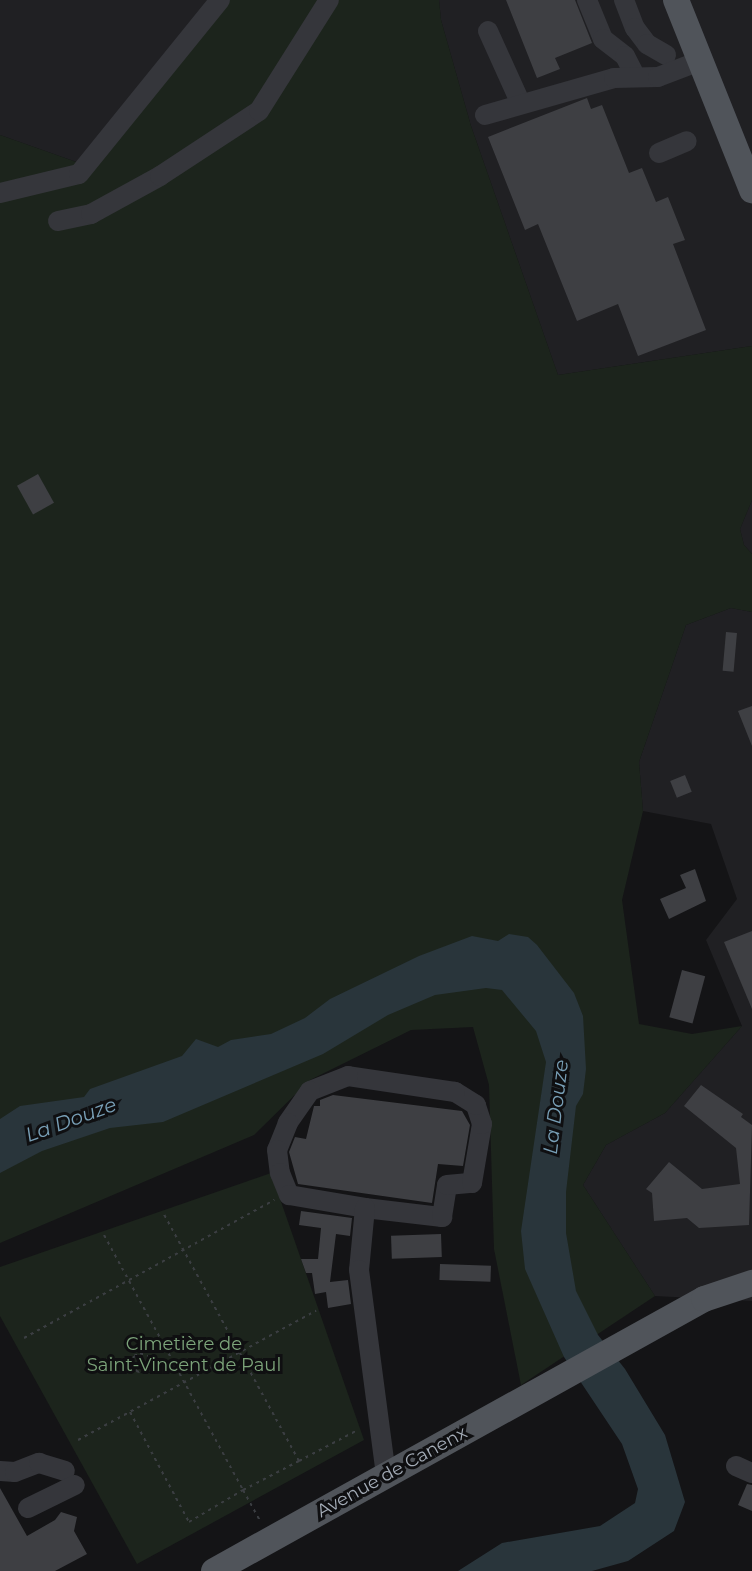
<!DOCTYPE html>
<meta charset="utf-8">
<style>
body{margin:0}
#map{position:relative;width:752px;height:1571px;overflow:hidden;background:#141416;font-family:Montserrat,sans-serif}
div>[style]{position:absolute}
.built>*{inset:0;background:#202023}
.green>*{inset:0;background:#1c241c}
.water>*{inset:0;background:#29353b}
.building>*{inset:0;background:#3e3f43;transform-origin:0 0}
.path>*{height:2px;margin-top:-1px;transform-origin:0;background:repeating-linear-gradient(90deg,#3b3e42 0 3px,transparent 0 7.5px)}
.minor>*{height:20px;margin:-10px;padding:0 10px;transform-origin:10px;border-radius:10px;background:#35363b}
.major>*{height:26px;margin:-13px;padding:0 13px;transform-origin:13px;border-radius:13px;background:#50545a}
span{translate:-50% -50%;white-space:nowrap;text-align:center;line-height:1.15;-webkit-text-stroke:6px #0f0f11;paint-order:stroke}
.park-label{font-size:18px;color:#7ca47a}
.street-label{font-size:18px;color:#a4acb7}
.water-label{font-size:20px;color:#789fb6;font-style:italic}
</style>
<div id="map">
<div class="built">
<div style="clip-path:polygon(0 0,228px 0,82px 164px,0 135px)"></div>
<div style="clip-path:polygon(439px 0,752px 0,752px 346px,558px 375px,471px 126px,441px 20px)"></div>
<div style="clip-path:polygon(752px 500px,752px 554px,744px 545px,740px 529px)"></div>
<div style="clip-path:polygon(731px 608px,752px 612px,752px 1301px,655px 1296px,583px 1185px,606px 1145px,665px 1113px,742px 1026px,706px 940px,737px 899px,711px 824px,643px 811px,639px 762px,686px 625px)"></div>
</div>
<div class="green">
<div style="clip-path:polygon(228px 0,439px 0,441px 20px,471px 126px,558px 375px,752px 346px,752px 500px,740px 529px,744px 545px,752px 554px,752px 612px,731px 608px,686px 625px,639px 762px,643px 811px,622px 900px,639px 1024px,692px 1034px,742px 1026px,665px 1113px,606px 1145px,583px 1185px,655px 1296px,521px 1385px,494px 1249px,489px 1085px,473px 1027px,411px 1030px,310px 1080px,254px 1135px,0 1243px,0 135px,82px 164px)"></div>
<div style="clip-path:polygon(271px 1173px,364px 1440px,137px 1564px,0 1316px,0 1267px)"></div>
</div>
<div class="water">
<div style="clip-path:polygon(509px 934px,528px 937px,537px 945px,574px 993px,583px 1016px,586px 1069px,583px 1094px,576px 1106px,566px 1192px,566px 1233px,576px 1291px,598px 1335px,625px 1369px,665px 1435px,685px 1502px,674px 1531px,628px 1561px,592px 1571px,458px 1571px,502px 1543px,600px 1526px,635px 1503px,638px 1489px,622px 1444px,564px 1357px,525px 1269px,521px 1231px,546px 1062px,536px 1031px,502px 990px,486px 988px,435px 995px,388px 1015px,323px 1054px,163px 1122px,110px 1128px,42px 1151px,0 1173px,0 1119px,20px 1106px,84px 1097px,90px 1089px,182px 1056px,196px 1039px,218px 1047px,231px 1040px,271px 1034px,305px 1018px,330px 999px,419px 956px,472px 936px,498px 941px)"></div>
</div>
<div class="building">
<div style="clip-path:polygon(506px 0,575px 0,592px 43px,555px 58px,560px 69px,537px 78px)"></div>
<div style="clip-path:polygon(587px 98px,591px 109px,602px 105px,629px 173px,642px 168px,656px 202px,668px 197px,685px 240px,673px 244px,706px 330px,638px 356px,618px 304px,577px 321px,538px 224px,525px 230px,488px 137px)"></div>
<div style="left:38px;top:474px;width:33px;height:24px;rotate:61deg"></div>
<div style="left:726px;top:632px;width:11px;height:39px;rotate:5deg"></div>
<div style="clip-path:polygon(752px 706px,752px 746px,738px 711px)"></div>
<div style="left:685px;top:775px;width:18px;height:16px;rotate:68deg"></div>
<div style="clip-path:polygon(695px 869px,706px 901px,669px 919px,660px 899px,686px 888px,680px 875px)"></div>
<div style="clip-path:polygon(752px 931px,752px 1009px,724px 942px)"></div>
<div style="left:682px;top:970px;width:24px;height:49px;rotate:15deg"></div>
<div style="clip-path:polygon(701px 1085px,743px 1114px,741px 1117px,752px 1125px,749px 1225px,699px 1228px,687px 1218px,654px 1221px,652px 1193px,646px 1189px,669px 1162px,702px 1189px,740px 1184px,736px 1148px,684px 1106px)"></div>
<div style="clip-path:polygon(333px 1095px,462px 1111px,470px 1125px,463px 1166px,438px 1164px,432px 1203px,298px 1184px,289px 1152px,295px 1137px,306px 1139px,314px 1106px,320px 1106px,320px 1100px)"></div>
<div style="clip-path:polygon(301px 1211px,352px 1218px,350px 1236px,336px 1234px,330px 1282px,348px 1280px,351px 1304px,328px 1308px,326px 1292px,315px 1294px,312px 1273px,306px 1273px,301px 1259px,318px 1259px,321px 1228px,299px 1225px)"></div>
<div style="left:441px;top:1234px;width:23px;height:50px;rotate:88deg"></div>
<div style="left:440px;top:1264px;width:51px;height:16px;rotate:2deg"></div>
<div style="clip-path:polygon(747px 1484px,752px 1485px,752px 1511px,738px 1505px)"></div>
<div style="clip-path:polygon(0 1488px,27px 1536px,55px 1520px,61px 1512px,77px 1517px,74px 1531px,87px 1554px,55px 1571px,0 1571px)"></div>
</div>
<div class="path">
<div style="left:104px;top:1235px;width:290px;rotate:61.4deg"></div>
<div style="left:243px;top:1490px;width:63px;rotate:-27.4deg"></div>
<div style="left:299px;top:1461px;width:281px;rotate:-118.7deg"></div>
<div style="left:24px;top:1338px;width:286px;rotate:-28.9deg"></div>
<div style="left:150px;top:1357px;width:12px;rotate:110deg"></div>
<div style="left:146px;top:1368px;width:9px;rotate:153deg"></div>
<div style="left:138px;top:1372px;width:8px;rotate:-135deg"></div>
<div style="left:132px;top:1366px;width:10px;rotate:-79deg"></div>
<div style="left:134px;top:1356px;width:7px;rotate:-27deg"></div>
<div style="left:140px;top:1353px;width:11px;rotate:22deg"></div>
<div style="left:150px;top:1357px;width:22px;rotate:27deg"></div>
<div style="left:170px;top:1367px;width:6px;rotate:-9deg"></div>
<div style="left:130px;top:1412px;width:125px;rotate:61.8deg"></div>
<div style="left:189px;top:1522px;width:63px;rotate:-30.7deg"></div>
<div style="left:243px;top:1490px;width:35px;rotate:61deg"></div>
<div style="left:78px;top:1440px;width:271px;rotate:-28.5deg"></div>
<div style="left:299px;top:1461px;width:64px;rotate:-27.8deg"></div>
</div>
<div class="minor">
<div style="left:587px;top:0;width:42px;rotate:67.7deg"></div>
<div style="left:603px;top:39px;width:28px;rotate:38deg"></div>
<div style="left:625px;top:56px;width:22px;rotate:63deg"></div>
<div style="left:624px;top:0;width:30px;rotate:69deg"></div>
<div style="left:635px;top:28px;width:20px;rotate:53deg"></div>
<div style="left:647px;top:44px;width:22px;rotate:30deg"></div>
<div style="left:488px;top:31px;width:80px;rotate:65.7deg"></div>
<div style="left:485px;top:115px;width:134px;rotate:-16deg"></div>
<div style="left:614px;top:78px;width:44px;rotate:-1.3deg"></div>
<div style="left:658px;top:77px;width:45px;rotate:-20.9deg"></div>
<div style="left:659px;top:153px;width:30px;rotate:-23deg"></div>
<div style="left:0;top:193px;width:81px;rotate:-13.5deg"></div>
<div style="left:79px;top:174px;width:224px;rotate:-51deg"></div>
<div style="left:58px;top:221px;width:34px;rotate:-12deg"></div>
<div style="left:91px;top:214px;width:79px;rotate:-28.8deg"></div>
<div style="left:160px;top:176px;width:118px;rotate:-33.3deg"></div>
<div style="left:259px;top:111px;width:131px;rotate:-57.8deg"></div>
<div style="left:365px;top:1208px;width:78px;rotate:6.7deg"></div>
<div style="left:442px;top:1217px;width:32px;rotate:-81deg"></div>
<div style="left:447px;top:1185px;width:25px;rotate:-5deg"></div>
<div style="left:472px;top:1183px;width:60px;rotate:-80.4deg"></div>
<div style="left:482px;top:1124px;width:20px;rotate:-108deg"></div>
<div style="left:476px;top:1105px;width:25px;rotate:-148deg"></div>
<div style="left:455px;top:1092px;width:108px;rotate:-171.5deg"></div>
<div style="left:348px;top:1076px;width:41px;rotate:158.5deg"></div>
<div style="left:310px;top:1091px;width:39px;rotate:125deg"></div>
<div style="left:288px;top:1123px;width:29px;rotate:112deg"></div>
<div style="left:277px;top:1150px;width:23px;rotate:83deg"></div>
<div style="left:280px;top:1173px;width:24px;rotate:68deg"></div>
<div style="left:289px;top:1195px;width:77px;rotate:9.7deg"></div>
<div style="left:365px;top:1208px;width:62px;rotate:95.5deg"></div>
<div style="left:359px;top:1270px;width:207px;rotate:82.5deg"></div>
<div style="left:736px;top:1466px;width:17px;rotate:24deg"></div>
<div style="left:0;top:1471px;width:15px;rotate:4deg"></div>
<div style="left:15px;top:1472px;width:26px;rotate:-21deg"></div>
<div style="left:39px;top:1463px;width:27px;rotate:17deg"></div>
<div style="left:28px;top:1508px;width:52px;rotate:-26.1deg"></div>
</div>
<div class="major">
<div style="left:676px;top:0;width:205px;rotate:68.2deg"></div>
<div style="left:214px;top:1571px;width:560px;rotate:-29.03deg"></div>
<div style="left:704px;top:1299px;width:51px;rotate:-18.4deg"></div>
</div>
<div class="park-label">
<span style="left:184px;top:1355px">Cimetière de<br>Saint-Vincent de Paul</span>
</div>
<div class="street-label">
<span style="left:392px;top:1472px;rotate:-29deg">Avenue de Canenx</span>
</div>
<div class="water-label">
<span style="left:556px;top:1107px;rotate:-83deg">La Douze</span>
<span style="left:71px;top:1120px;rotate:-20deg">La Douze</span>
</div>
</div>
